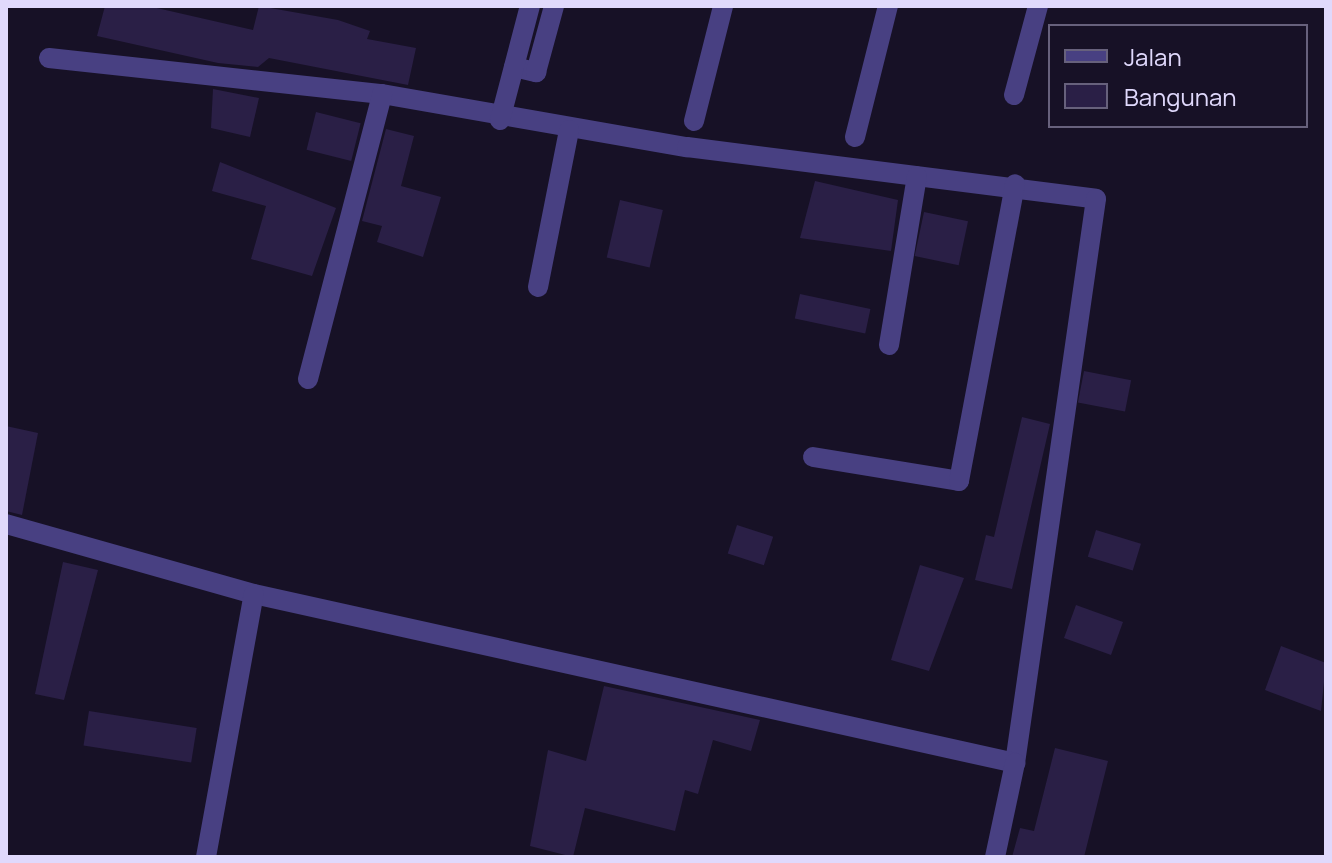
<!DOCTYPE html>
<style>
body{margin:0}
#map{position:relative;width:1332px;height:863px;overflow:hidden;background:#171126;font-family:Manrope,sans-serif}
div>[style]{position:absolute}
.building>*{inset:0;background:#2a1f46;transform-origin:0 0}
.minor>*{height:20px;margin:-10px;padding:0 10px;transform-origin:10px;border-radius:10px;background:#484082}
span{translate:-50% -50%;white-space:nowrap;text-align:center;line-height:1.15;-webkit-text-stroke:6px #171126;paint-order:stroke}
.frame{position:absolute;inset:0;border:8px solid #e0d9fc;pointer-events:none}
.legend{position:absolute;left:1048px;top:24px;width:260px;height:104px;box-sizing:border-box;background:#171126;border:2px solid #67617c;margin:0;padding:10px 14px;list-style:none;font-size:24px;color:#e0d9fc}
.legend li{display:flex;align-items:center;gap:16px;height:40px}
.legend b{width:40px;border:2px solid #67617c}
</style>
<div id="map">
<div class="building">
<div style="clip-path:polygon(105px 6px,148px 6px,253px 30px,259px 6px,338px 20px,370px 31px,367px 39px,416px 48px,408px 85px,269px 58px,258px 67px,218px 63px,97px 36px)"></div>
<div style="clip-path:polygon(213px 89px,259px 98px,250px 137px,211px 128px)"></div>
<div style="left:316px;top:112px;width:46px;height:39px;rotate:14deg"></div>
<div style="clip-path:polygon(386px 129px,414px 136px,401px 186px,441px 197px,423px 257px,377px 242px,382px 226px,362px 221px)"></div>
<div style="clip-path:polygon(220px 162px,336px 208px,312px 276px,251px 259px,266px 206px,212px 191px)"></div>
<div style="clip-path:polygon(815px 181px,898px 200px,891px 251px,800px 238px)"></div>
<div style="left:620px;top:200px;width:44px;height:59px;rotate:13deg"></div>
<div style="left:924px;top:212px;width:45px;height:45px;rotate:12deg"></div>
<div style="left:800px;top:294px;width:72px;height:25px;rotate:12deg"></div>
<div style="left:1084px;top:371px;width:48px;height:32px;rotate:11deg"></div>
<div style="clip-path:polygon(1022px 417px,1050px 424px,1012px 589px,975px 580px,986px 535px,994px 537px)"></div>
<div style="clip-path:polygon(6px 426px,38px 433px,22px 515px,6px 511px)"></div>
<div style="left:737px;top:525px;width:38px;height:30px;rotate:18deg"></div>
<div style="left:1096px;top:530px;width:47px;height:28px;rotate:17deg"></div>
<div style="clip-path:polygon(63px 562px,98px 570px,64px 700px,35px 694px)"></div>
<div style="clip-path:polygon(920px 565px,964px 578px,929px 671px,891px 660px)"></div>
<div style="left:1076px;top:605px;width:50px;height:35px;rotate:20deg"></div>
<div style="clip-path:polygon(1281px 646px,1326px 663px,1321px 711px,1265px 690px)"></div>
<div style="clip-path:polygon(604px 686px,760px 720px,751px 751px,713px 740px,698px 794px,685px 790px,675px 831px,585px 808px,573px 857px,530px 846px,548px 750px,586px 761px)"></div>
<div style="left:89px;top:711px;width:109px;height:35px;rotate:9deg"></div>
<div style="clip-path:polygon(1055px 748px,1108px 761px,1084px 857px,1012px 857px,1020px 828px,1034px 831px)"></div>
</div>
<div class="minor">
<div style="left:49px;top:58px;width:335px;rotate:6.2deg"></div>
<div style="left:382px;top:94px;width:310px;rotate:9.9deg"></div>
<div style="left:687px;top:147px;width:412px;rotate:7.2deg"></div>
<div style="left:1096px;top:199px;width:570px;rotate:98.17deg"></div>
<div style="left:514px;top:67px;width:23px;rotate:13deg"></div>
<div style="left:536px;top:72px;width:68px;rotate:-74.7deg"></div>
<div style="left:1014px;top:95px;width:92px;rotate:-74.9deg"></div>
<div style="left:500px;top:120px;width:118px;rotate:-75.3deg"></div>
<div style="left:694px;top:121px;width:119px;rotate:-75.8deg"></div>
<div style="left:855px;top:137px;width:135px;rotate:-75.9deg"></div>
<div style="left:538px;top:287px;width:160px;rotate:-78.8deg"></div>
<div style="left:889px;top:345px;width:171px;rotate:-80.6deg"></div>
<div style="left:308px;top:379px;width:294px;rotate:-75.4deg"></div>
<div style="left:813px;top:457px;width:148px;rotate:9.3deg"></div>
<div style="left:959px;top:481px;width:302px;rotate:-79.3deg"></div>
<div style="left:6px;top:524px;width:258px;rotate:15.8deg"></div>
<div style="left:254px;top:594px;width:780px;rotate:12.52deg"></div>
<div style="left:1015px;top:763px;width:96px;rotate:102deg"></div>
<div style="left:206px;top:857px;width:267px;rotate:-79.7deg"></div>
</div>
<div class="frame"></div>
<ul class="legend">
<li><b style="height:10px;background:#484082"></b>Jalan</li>
<li><b style="height:22px;background:#2a1f46"></b>Bangunan</li>
</ul>
</div>
